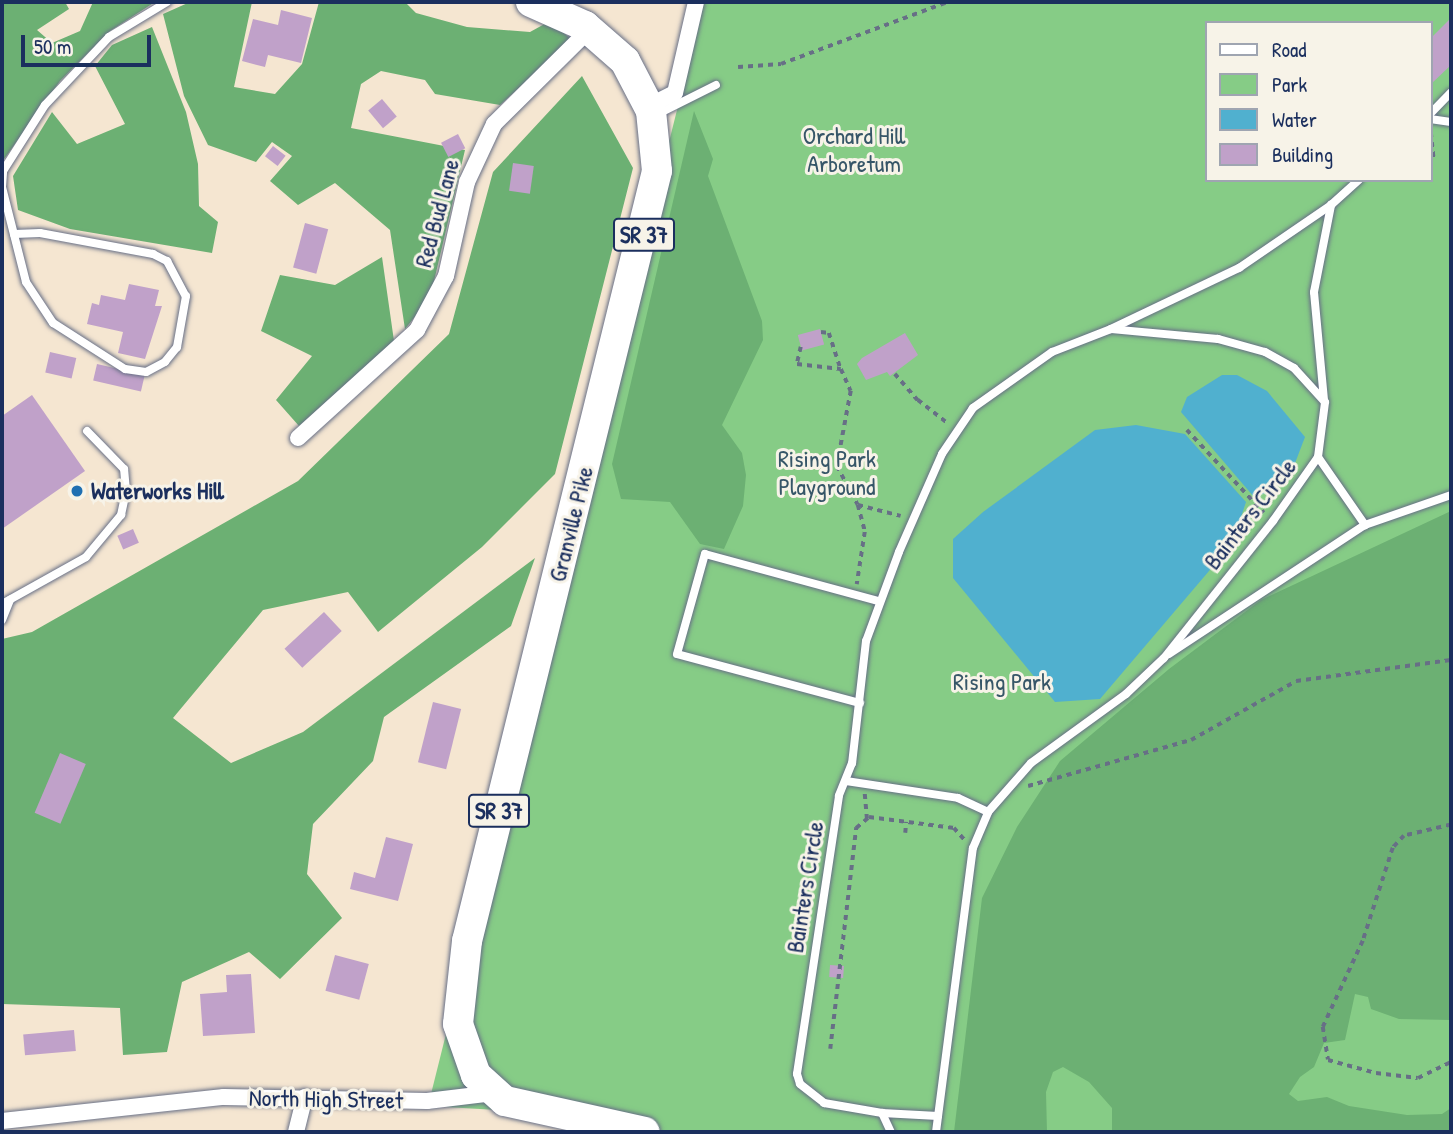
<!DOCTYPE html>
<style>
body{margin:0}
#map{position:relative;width:1453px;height:1134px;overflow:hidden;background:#f5e6d1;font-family:"Patrick Hand",sans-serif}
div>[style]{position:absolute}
.green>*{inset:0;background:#86cc86}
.forest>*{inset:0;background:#6cb073}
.water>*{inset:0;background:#50b0cf}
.building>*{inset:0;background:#c0a1c9;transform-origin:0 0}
.path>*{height:3.5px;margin-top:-1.75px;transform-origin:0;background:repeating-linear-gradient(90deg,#676f86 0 5px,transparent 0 10px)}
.roads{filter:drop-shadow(0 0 2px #676f86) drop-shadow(0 0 2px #676f86)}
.lane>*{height:8px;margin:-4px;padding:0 4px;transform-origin:4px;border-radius:4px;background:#fff}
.street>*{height:16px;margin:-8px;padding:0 8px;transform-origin:8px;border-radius:8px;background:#fff}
.highway>*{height:30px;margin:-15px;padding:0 15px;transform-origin:15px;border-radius:15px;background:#fff}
.dots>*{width:19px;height:19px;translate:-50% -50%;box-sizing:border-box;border:4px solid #f7f3e8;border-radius:50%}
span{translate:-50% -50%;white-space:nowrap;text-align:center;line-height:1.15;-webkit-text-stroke:6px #f7f3e8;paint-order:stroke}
.shield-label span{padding:2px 5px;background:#f7f3e8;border:2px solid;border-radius:5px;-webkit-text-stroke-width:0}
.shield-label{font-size:23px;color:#1b2f5e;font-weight:700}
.park-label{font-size:24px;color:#365668}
.street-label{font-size:24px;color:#1b2f5e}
.poi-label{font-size:24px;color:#1b2f5e;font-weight:700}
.left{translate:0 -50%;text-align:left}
.frame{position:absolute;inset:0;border:4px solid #1b2f5e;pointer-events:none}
.legend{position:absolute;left:1205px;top:21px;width:228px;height:161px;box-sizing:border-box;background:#f7f3e8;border:2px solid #9fa5b1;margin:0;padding:9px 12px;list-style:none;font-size:21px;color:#1b2f5e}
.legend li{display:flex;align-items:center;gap:14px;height:35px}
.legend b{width:35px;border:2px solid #9fa5b1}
.scale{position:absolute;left:21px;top:35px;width:130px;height:32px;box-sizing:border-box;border:4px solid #1b2f5e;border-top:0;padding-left:9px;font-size:21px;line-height:24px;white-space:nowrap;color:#1b2f5e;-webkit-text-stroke:5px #f7f3e8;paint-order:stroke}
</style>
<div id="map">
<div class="green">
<div style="clip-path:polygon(evenodd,704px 2px,1451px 2px,1451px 1132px,645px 1132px,547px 1113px,428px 1106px,704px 2px,1206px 23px,1430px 23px,1430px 180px,1206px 180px,1206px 23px)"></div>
</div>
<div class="forest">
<div style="clip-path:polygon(2px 2px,65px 2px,69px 9px,37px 30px,52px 43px,80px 31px,93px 2px,155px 2px,110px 31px,60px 81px,2px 162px)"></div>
<div style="clip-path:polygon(190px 2px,252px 2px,234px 87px,275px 94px,302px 64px,319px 2px,405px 2px,416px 13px,467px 27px,530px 32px,550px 21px,572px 40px,500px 105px,435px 94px,425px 80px,381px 71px,361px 84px,351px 128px,465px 150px,430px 298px,405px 329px,390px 230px,335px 183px,298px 205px,270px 181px,292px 156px,272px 142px,256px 162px,208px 145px,184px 96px,163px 14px)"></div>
<div style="clip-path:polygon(152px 27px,186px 112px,198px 164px,199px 206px,218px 222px,212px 253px,70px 229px,18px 210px,13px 176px,52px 112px,77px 144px,125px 124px,95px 66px,112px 45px)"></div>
<div style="clip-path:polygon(582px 76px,633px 168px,555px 474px,482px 547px,378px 632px,348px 592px,263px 610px,173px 718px,231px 763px,303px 732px,535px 558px,511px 626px,384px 717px,373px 761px,313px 824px,307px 874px,342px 918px,280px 979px,249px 952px,182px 982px,167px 1052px,123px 1055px,120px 1008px,2px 1004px,2px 639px,32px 632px,298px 481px,449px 334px,493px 172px)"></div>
<div style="clip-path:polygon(694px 111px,713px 159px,708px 176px,762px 321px,763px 340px,722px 425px,742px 453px,746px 475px,743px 506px,724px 549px,700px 544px,670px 502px,621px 499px,612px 464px)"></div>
<div style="clip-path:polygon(382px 257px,394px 341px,299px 426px,276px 400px,312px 356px,261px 331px,280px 275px,335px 285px)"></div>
<div style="clip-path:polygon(1451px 511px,1451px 1020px,1399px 1019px,1371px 1009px,1368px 997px,1355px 994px,1345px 1040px,1324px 1043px,1314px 1067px,1300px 1077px,1289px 1094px,1298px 1101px,1327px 1097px,1349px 1106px,1407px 1115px,1442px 1114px,1451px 1108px,1451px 1132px,1112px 1132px,1112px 1108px,1089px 1082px,1063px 1067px,1053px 1072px,1046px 1092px,1047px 1132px,954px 1132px,982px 898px,1017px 827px,1060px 761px,1169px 669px,1261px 600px)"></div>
</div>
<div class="water">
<div style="clip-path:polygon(1222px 375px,1237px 375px,1267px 391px,1305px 437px,1292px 471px,1271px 491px,1254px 497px,1181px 412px,1187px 397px)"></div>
<div style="clip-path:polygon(1136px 425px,1185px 434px,1246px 502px,1232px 544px,1100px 699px,1055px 702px,953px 578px,953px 539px,983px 512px,1095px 430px)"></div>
</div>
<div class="building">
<div style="clip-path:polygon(281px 10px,312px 18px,301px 63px,268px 55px,265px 67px,242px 61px,253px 19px,278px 25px)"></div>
<div style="clip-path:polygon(1451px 18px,1451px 65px,1430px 85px,1430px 39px)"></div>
<div style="left:382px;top:99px;width:23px;height:18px;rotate:50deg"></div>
<div style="left:458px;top:134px;width:16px;height:19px;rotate:63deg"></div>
<div style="left:273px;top:146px;width:16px;height:13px;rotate:38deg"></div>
<div style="left:513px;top:163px;width:21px;height:28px;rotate:8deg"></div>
<div style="left:305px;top:223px;width:24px;height:46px;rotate:15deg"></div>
<div style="clip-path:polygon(129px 284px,159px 290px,155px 306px,162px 306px,145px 359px,118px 353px,123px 332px,87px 324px,92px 303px,99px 305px,101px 295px,125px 300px)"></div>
<div style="left:820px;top:329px;width:16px;height:23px;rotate:75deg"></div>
<div style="clip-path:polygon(905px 333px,918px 355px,890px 376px,887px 372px,866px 380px,857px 364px,862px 358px)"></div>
<div style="left:50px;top:352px;width:27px;height:21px;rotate:13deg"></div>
<div style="left:97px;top:364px;width:49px;height:17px;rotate:13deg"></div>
<div style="clip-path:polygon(32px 395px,85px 471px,2px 529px,2px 416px)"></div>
<div style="left:133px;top:529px;width:15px;height:17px;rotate:67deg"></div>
<div style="left:324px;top:612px;width:26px;height:54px;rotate:47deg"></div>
<div style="left:433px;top:702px;width:29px;height:62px;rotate:14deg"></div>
<div style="left:60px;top:753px;width:28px;height:65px;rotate:23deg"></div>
<div style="clip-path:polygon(386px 837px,413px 844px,398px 901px,350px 889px,354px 872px,375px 878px)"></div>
<div style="left:335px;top:955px;width:35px;height:37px;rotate:15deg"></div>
<div style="left:830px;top:965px;width:14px;height:12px;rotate:4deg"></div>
<div style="clip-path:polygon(251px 974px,255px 1033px,203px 1036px,200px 994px,227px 992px,226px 975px)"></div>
<div style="left:74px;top:1030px;width:21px;height:51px;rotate:85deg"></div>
</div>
<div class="path">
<div style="left:738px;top:67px;width:43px;rotate:-4deg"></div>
<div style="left:781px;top:64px;width:178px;rotate:-20.4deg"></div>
<div style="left:1431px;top:132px;width:28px;rotate:84deg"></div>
<div style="left:821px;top:332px;width:8px;rotate:7deg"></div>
<div style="left:829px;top:333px;width:38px;rotate:72deg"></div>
<div style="left:801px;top:347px;width:17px;rotate:103deg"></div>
<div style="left:797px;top:364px;width:44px;rotate:6.5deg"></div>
<div style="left:841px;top:369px;width:24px;rotate:66deg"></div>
<div style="left:851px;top:391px;width:76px;rotate:100.6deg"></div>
<div style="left:837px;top:466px;width:44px;rotate:61.7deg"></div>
<div style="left:858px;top:505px;width:28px;rotate:75deg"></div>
<div style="left:865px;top:532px;width:53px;rotate:98.7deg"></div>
<div style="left:895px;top:374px;width:35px;rotate:49deg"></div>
<div style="left:918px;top:400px;width:37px;rotate:38deg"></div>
<div style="left:1187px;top:430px;width:113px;rotate:47.1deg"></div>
<div style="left:858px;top:505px;width:44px;rotate:14.3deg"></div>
<div style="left:1028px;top:786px;width:169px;rotate:-15.8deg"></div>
<div style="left:1191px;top:740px;width:120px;rotate:-29.3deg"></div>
<div style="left:1296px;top:681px;width:156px;rotate:-7.7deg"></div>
<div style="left:865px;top:794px;width:25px;rotate:85deg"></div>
<div style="left:1451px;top:825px;width:48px;rotate:166.8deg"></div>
<div style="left:1404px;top:836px;width:16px;rotate:133deg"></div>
<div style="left:1393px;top:848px;width:98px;rotate:107.9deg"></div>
<div style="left:1363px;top:941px;width:95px;rotate:114.9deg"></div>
<div style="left:1323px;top:1027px;width:33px;rotate:81deg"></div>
<div style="left:1328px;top:1060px;width:50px;rotate:15.2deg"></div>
<div style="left:1376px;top:1073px;width:42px;rotate:6.8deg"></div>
<div style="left:1418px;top:1078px;width:37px;rotate:-26deg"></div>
<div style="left:905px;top:833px;width:11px;rotate:-85deg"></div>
<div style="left:830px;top:1049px;width:223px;rotate:-83.3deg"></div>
<div style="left:856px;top:828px;width:17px;rotate:-40deg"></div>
<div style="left:869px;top:817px;width:86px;rotate:7.4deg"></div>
<div style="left:954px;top:828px;width:15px;rotate:48deg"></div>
</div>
<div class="roads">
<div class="lane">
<div style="left:1430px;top:114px;width:30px;rotate:-46deg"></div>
<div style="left:656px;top:115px;width:67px;rotate:-26.6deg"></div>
<div style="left:1430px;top:119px;width:21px;rotate:8deg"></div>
<div style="left:14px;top:234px;width:26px;rotate:-2deg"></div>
<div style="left:40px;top:233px;width:115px;rotate:10.5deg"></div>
<div style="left:153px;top:254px;width:16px;rotate:27deg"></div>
<div style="left:167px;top:261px;width:40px;rotate:62deg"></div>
<div style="left:186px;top:296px;width:52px;rotate:100deg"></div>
<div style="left:177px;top:347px;width:19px;rotate:129deg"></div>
<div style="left:165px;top:362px;width:21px;rotate:152deg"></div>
<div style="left:146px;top:372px;width:21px;rotate:-172deg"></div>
<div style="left:125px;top:369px;width:85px;rotate:-147.4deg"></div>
<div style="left:53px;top:323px;width:49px;rotate:-123.4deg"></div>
<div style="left:26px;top:282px;width:98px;rotate:-104.2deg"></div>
<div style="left:2px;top:187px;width:16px;rotate:-86deg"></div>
<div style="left:3px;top:171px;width:78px;rotate:-57.5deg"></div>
<div style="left:45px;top:105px;width:93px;rotate:-46.7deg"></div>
<div style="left:109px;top:37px;width:68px;rotate:-31.1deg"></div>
<div style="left:1111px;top:329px;width:142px;rotate:-25.5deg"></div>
<div style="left:1239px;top:268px;width:112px;rotate:-34.4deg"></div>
<div style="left:1331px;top:205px;width:38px;rotate:-42deg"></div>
<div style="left:1324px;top:400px;width:108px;rotate:-95.3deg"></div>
<div style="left:1314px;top:292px;width:89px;rotate:-78.9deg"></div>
<div style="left:1318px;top:457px;width:83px;rotate:55.3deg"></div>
<div style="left:2px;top:604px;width:96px;rotate:-29.2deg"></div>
<div style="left:86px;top:557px;width:55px;rotate:-50.2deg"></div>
<div style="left:121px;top:515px;width:25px;rotate:-78deg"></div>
<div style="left:126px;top:491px;width:22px;rotate:-95deg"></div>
<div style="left:124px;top:469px;width:53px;rotate:-134.2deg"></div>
<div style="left:2px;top:620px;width:22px;rotate:-68deg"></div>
<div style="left:1169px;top:654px;width:235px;rotate:-33.4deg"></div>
<div style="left:1365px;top:525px;width:91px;rotate:-19.2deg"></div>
<div style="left:860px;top:703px;width:189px;rotate:-165deg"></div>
<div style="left:677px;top:654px;width:104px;rotate:-74.4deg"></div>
<div style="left:705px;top:554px;width:179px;rotate:15.2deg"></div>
<div style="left:846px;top:781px;width:113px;rotate:8.6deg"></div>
<div style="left:958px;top:798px;width:33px;rotate:25deg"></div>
<div style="left:882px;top:1113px;width:21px;rotate:65deg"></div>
<div style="left:936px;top:1132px;width:286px;rotate:-82.6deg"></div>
<div style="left:973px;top:848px;width:39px;rotate:-67deg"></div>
<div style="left:988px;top:812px;width:65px;rotate:-48.7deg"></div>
<div style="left:1031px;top:763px;width:117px;rotate:-36deg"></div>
<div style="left:1126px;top:694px;width:52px;rotate:-43.5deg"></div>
<div style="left:1164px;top:658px;width:175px;rotate:-51.5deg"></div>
<div style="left:1273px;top:521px;width:78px;rotate:-54.9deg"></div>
<div style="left:1318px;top:457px;width:55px;rotate:-82.7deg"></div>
<div style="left:1325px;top:402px;width:46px;rotate:-132.4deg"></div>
<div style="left:1294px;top:368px;width:33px;rotate:-151deg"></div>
<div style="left:1265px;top:352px;width:49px;rotate:-164.5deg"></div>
<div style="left:1218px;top:339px;width:107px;rotate:-174.7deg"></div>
<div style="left:1111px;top:329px;width:63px;rotate:158.7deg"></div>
<div style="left:1052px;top:352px;width:97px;rotate:144.7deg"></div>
<div style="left:973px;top:408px;width:55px;rotate:124deg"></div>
<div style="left:942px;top:454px;width:107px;rotate:113.7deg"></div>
<div style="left:899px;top:552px;width:95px;rotate:110.3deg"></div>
<div style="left:866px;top:641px;width:123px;rotate:96.5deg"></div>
<div style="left:852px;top:763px;width:35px;rotate:112deg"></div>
<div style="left:839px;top:796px;width:281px;rotate:98.6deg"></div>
<div style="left:797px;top:1074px;width:10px;rotate:73deg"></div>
<div style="left:800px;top:1084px;width:31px;rotate:38deg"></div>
<div style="left:824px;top:1103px;width:59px;rotate:9.8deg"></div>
<div style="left:882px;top:1113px;width:56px;rotate:3.1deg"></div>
</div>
<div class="street">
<div style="left:649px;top:106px;width:29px;rotate:-27deg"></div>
<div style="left:675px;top:93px;width:93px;rotate:-77deg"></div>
<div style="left:298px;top:438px;width:161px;rotate:-42.2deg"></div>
<div style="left:417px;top:330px;width:61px;rotate:-61.8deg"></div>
<div style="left:446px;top:276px;width:96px;rotate:-77.4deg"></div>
<div style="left:467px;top:182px;width:64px;rotate:-65deg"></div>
<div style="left:494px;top:124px;width:135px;rotate:-44.7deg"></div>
<div style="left:2px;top:1121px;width:223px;rotate:-6.2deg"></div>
<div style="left:224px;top:1097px;width:203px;rotate:1.1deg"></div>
<div style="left:427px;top:1101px;width:67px;rotate:-6.8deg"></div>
<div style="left:296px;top:1132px;width:36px;rotate:-76deg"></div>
</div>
<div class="highway">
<div style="left:531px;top:2px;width:59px;rotate:24deg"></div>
<div style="left:585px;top:26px;width:53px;rotate:41.2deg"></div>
<div style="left:625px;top:61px;width:56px;rotate:62.5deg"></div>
<div style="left:651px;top:111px;width:60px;rotate:84.3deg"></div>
<div style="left:657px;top:171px;width:793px;rotate:103.86deg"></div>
<div style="left:467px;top:941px;width:83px;rotate:96.2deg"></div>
<div style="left:458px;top:1024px;width:54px;rotate:70.6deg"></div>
<div style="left:476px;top:1075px;width:39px;rotate:42deg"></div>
<div style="left:505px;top:1101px;width:143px;rotate:12.5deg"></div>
</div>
</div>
<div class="dots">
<div style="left:77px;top:491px;background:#1f6fb2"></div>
</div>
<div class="shield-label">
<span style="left:644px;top:235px">SR 37</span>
<span style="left:499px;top:811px">SR 37</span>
</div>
<div class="park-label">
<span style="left:854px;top:150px">Orchard Hill<br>Arboretum</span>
<span style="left:827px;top:473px">Rising Park<br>Playground</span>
<span style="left:1002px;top:682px">Rising Park</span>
</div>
<div class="street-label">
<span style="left:437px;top:213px;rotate:-75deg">Red Bud Lane</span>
<span style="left:1250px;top:514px;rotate:-52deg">Bainters Circle</span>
<span style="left:571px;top:524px;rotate:-76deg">Granville Pike</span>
<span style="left:805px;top:887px;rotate:-81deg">Bainters Circle</span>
<span style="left:326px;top:1099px;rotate:1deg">North High Street</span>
</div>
<div class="poi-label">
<span class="left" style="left:91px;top:491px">Waterworks Hill</span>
</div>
<div class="frame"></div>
<ul class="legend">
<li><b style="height:9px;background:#fff"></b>Road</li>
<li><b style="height:19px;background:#86cc86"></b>Park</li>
<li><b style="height:19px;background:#50b0cf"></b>Water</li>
<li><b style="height:19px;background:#c0a1c9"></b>Building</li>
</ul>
<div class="scale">50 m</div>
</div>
